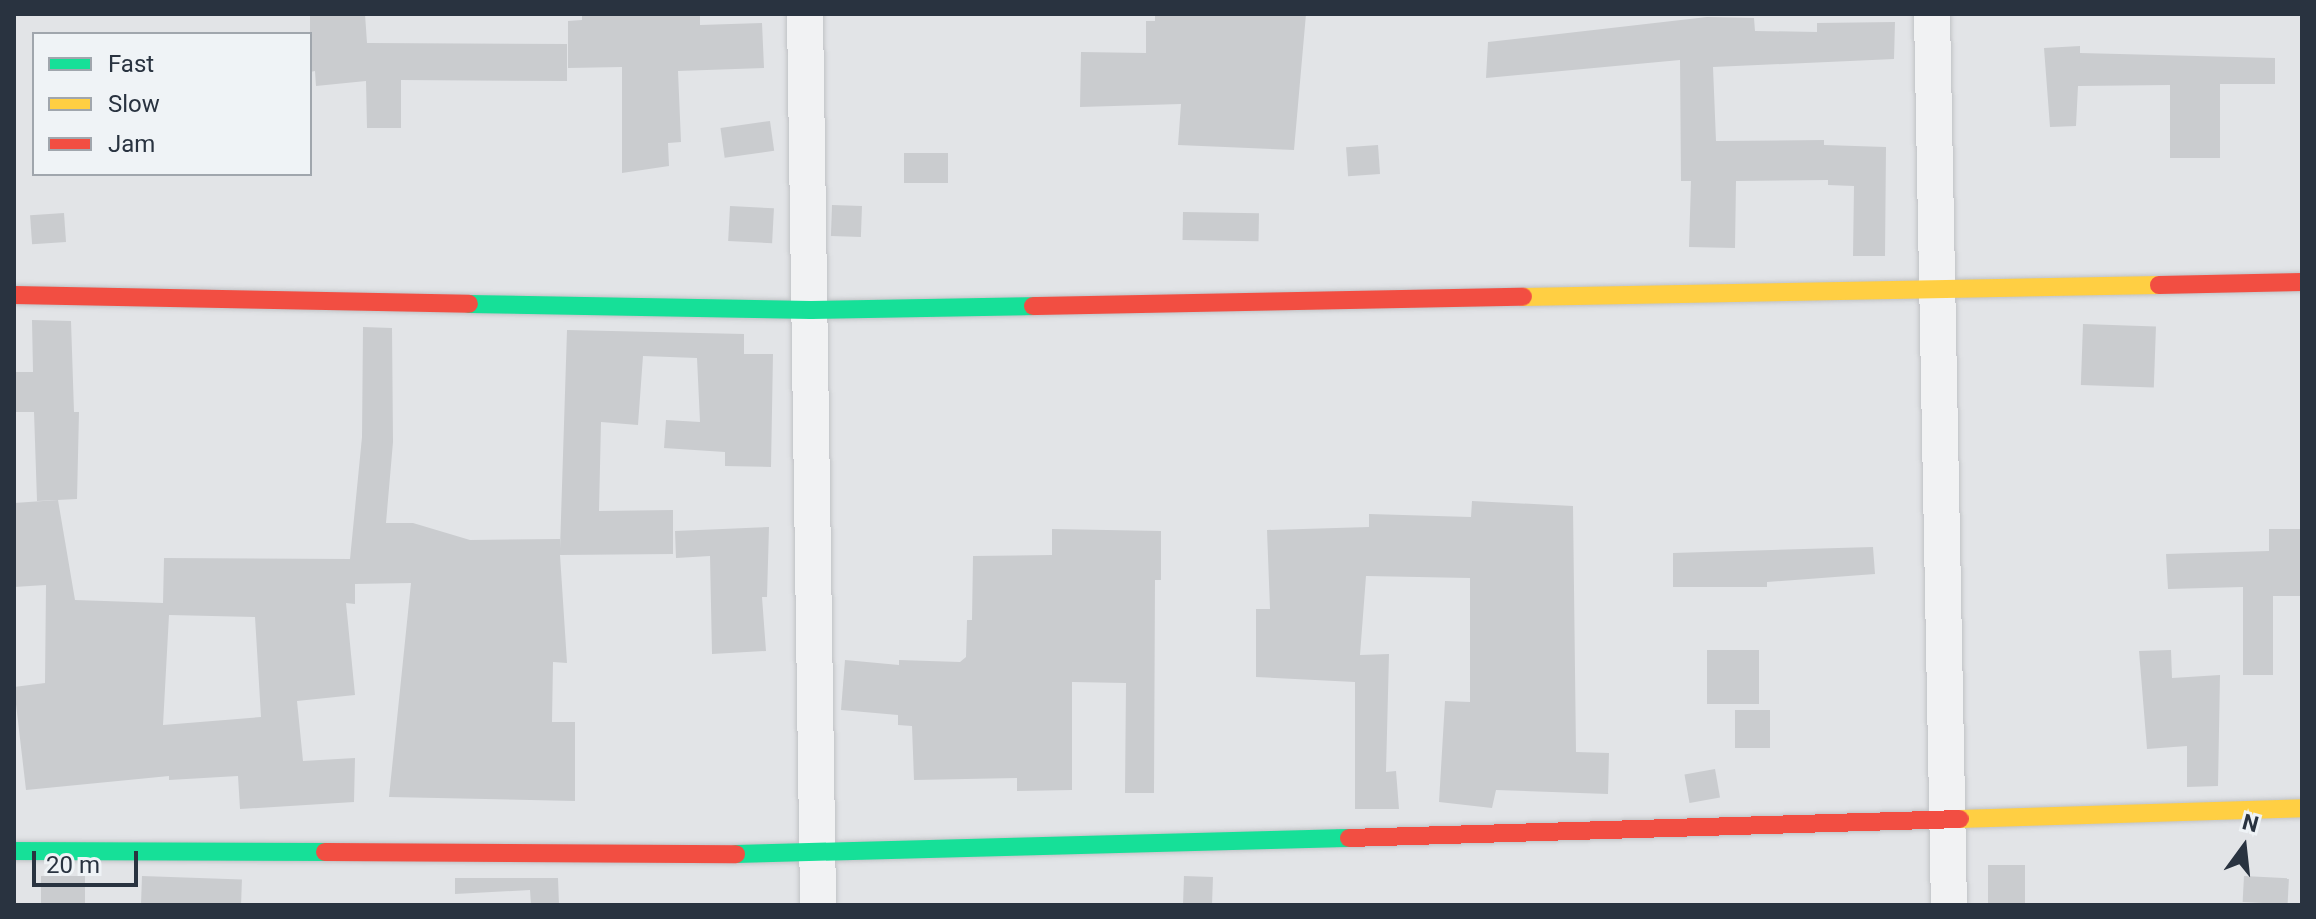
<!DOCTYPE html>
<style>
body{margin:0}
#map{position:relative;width:2316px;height:919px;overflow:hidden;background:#e2e4e7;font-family:Roboto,sans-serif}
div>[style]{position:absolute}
.building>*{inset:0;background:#cacccf;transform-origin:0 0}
.roads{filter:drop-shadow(0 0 2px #c0c2c5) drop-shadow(0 0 2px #c0c2c5)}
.street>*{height:36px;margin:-18px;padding:0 18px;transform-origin:18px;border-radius:18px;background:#f1f2f3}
.fast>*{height:18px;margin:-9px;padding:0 9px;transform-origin:9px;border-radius:9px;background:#16e098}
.slow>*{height:18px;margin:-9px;padding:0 9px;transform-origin:9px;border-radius:9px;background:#ffcf43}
.jam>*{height:18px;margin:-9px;padding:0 9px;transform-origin:9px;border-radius:9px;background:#f24e42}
span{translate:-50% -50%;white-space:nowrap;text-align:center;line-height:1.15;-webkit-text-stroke:6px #eff3f6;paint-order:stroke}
.frame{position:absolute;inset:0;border:16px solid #293340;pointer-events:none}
.legend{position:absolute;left:32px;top:32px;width:280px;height:144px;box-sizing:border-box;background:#eff3f6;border:2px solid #a0a6ad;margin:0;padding:10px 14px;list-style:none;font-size:24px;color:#293340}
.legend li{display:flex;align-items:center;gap:16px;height:40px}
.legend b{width:40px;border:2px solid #a0a6ad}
.north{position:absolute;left:2204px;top:807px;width:80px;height:80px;-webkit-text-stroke:6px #eff3f6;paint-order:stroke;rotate:15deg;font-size:22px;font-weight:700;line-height:32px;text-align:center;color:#293340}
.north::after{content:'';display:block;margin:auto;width:28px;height:36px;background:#293340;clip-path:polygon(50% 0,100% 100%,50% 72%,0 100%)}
.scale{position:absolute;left:32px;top:851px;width:106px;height:36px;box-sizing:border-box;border:4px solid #293340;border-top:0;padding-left:10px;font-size:24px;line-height:28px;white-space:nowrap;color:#293340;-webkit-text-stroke:6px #eff3f6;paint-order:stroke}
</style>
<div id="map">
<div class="building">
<div style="clip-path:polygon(310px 14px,365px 14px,367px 43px,567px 44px,567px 81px,401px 80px,401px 128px,367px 128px,366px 81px,316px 86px,315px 71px,310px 72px)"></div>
<div style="clip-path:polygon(582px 14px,700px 14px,700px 25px,762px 23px,764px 68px,678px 71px,681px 142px,668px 143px,669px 166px,622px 173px,622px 67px,568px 68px,568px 21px,582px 20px)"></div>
<div style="clip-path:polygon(1155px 14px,1306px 14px,1294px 150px,1178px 145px,1181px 104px,1080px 107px,1081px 52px,1146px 53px,1146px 21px,1155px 21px)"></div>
<div style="clip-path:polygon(1707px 17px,1754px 18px,1755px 31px,1817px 32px,1817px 23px,1895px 22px,1894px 59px,1713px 67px,1716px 141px,1824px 140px,1824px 145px,1886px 147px,1885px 256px,1853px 256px,1854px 186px,1828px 185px,1828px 180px,1736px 181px,1735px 248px,1689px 247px,1691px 181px,1681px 181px,1680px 60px,1486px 78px,1488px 42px)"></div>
<div style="clip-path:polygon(2080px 46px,2080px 53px,2275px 58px,2275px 84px,2220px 84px,2220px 158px,2170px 158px,2170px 85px,2078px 86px,2076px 126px,2050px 127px,2044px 48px)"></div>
<div style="left:770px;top:121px;width:30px;height:50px;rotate:82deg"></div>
<div style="left:1378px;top:145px;width:29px;height:32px;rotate:86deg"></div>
<div style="left:948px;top:153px;width:30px;height:44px;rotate:90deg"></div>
<div style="left:832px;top:205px;width:30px;height:31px;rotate:2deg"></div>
<div style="left:730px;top:206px;width:44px;height:35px;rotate:3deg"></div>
<div style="left:1183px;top:212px;width:76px;height:28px;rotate:1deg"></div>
<div style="left:64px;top:213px;width:29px;height:34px;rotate:86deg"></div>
<div style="clip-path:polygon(32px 320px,71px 321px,74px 412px,79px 412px,77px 499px,37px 501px,34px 412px,14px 412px,14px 372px,33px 372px)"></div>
<div style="left:2083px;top:324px;width:73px;height:61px;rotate:2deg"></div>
<div style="clip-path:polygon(evenodd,363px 327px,392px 328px,393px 442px,386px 523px,413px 523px,470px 540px,560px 539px,560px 549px,567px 330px,744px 334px,744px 354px,773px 354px,771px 467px,725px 466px,725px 452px,664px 448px,666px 420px,700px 422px,697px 358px,643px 356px,638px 425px,601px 422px,599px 511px,673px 510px,673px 554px,560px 555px,567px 663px,553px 662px,552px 722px,575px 722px,575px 801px,389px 797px,411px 583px,355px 584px,355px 604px,346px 603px,355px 695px,297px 701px,303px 761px,355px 758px,354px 802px,240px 809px,238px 776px,169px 780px,169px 776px,26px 790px,14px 687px,45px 683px,46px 585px,14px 587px,14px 503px,58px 500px,75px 600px,163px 603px,164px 558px,350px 559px,362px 437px,363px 327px,169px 615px,255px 617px,261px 717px,163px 725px,169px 615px)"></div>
<div style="clip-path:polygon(1472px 501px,1573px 506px,1576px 752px,1609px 753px,1608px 794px,1496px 790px,1492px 808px,1439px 802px,1445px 701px,1470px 702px,1470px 578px,1366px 576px,1360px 655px,1389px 654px,1386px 772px,1396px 771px,1399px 809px,1355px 809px,1355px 682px,1256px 677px,1256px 609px,1270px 609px,1267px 530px,1369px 527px,1369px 514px,1471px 517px)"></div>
<div style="clip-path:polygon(769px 527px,767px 597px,762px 597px,766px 651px,712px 654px,710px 556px,676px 558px,675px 531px)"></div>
<div style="clip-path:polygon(1052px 529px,1161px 531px,1161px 580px,1155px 580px,1154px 793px,1125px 793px,1126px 683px,1072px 682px,1072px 790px,1017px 791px,1017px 778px,914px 780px,912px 726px,898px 725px,898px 715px,841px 710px,845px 660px,899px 665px,899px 660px,960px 662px,966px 657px,967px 620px,972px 620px,973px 556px,1052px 555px)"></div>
<div style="clip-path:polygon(2269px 529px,2302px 529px,2302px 596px,2273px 596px,2273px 675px,2243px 675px,2243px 587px,2168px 589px,2166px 554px,2269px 551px)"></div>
<div style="clip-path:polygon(1873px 547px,1875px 574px,1767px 582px,1767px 587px,1673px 587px,1673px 553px)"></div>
<div style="left:1707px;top:650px;width:52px;height:54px"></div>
<div style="clip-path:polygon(2171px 650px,2172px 678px,2220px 675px,2218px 786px,2187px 787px,2187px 746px,2147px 749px,2139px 651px)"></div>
<div style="left:1735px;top:710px;width:35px;height:38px"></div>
<div style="left:1715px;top:769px;width:29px;height:31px;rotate:80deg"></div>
<div style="left:1988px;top:865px;width:37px;height:40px"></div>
<div style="left:41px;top:876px;width:44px;height:29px"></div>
<div style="left:142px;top:876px;width:100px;height:29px;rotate:2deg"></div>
<div style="left:1184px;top:876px;width:29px;height:29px;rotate:2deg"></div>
<div style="left:2244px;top:876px;width:45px;height:26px;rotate:3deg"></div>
<div style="clip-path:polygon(455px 878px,558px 878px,559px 905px,531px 905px,530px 890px,455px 894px)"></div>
</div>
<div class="roads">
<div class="street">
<div style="left:805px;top:14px;width:891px;rotate:89.16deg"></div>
<div style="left:1932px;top:14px;width:891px;rotate:88.91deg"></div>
</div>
<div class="fast">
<div style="left:469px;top:304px;width:342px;rotate:1deg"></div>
<div style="left:811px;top:310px;width:222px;rotate:-1deg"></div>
<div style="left:14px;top:851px;width:311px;rotate:0.2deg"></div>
<div style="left:736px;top:854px;width:613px;rotate:-1.5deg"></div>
</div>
<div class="slow">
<div style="left:1523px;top:297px;width:636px;rotate:-1.08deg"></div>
<div style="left:1960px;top:819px;width:342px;rotate:-1.8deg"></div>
</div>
<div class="jam">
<div style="left:2159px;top:285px;width:143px;rotate:-1.2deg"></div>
<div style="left:14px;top:295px;width:455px;rotate:1.1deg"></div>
<div style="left:1033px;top:306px;width:490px;rotate:-1.1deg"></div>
<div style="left:1349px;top:838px;width:611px;rotate:-1.78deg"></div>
<div style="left:325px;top:852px;width:411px;rotate:0.3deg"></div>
</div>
</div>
<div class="frame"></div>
<ul class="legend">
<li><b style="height:10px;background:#16e098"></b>Fast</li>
<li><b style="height:10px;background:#ffcf43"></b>Slow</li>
<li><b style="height:10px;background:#f24e42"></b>Jam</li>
</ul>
<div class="north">N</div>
<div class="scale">20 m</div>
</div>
